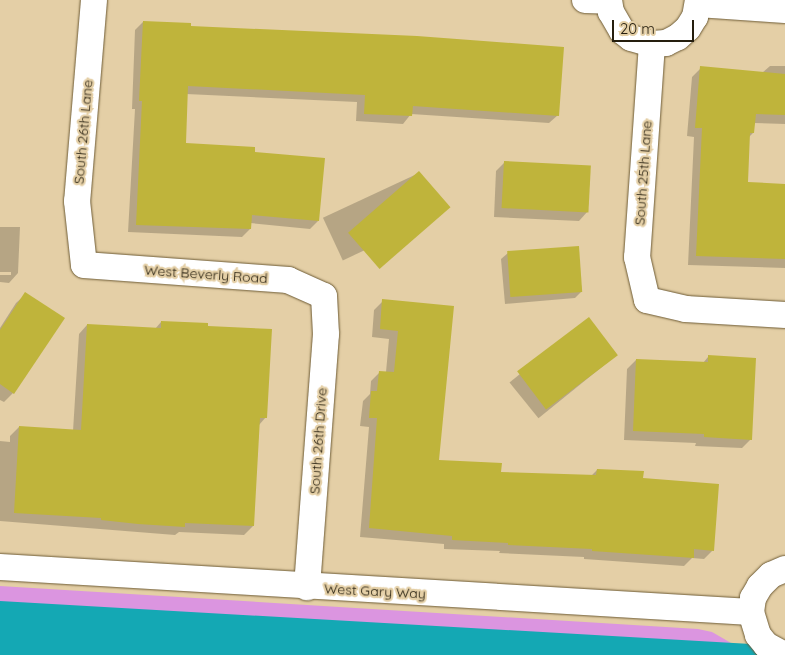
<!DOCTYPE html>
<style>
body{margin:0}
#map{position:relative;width:785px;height:655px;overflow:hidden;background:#e4cfa6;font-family:Quicksand,sans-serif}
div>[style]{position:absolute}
.green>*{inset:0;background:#db95e0}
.water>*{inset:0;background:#14a8b4}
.shadow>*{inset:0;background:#0003;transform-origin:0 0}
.building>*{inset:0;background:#bfb43b;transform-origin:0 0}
.roads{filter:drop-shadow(0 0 1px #6e5c36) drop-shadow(0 0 1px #6e5c36)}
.street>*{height:26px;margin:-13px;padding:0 13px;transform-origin:13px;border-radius:13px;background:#fff}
span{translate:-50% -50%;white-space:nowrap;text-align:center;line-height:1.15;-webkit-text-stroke:4.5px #e4cfa6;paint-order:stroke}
.street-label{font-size:14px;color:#251e0e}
.scale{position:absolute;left:612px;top:20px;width:82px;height:22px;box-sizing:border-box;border:2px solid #251e0e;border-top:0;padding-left:6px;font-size:15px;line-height:18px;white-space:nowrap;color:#251e0e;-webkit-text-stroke:4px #e4cfa6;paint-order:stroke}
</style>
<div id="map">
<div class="green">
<div style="clip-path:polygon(0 586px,698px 629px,712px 632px,745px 651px,0 655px)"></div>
</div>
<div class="water">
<div style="clip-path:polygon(0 601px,785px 646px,785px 655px,0 655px)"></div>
</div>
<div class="shadow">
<div style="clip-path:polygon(143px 22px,190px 27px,558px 115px,549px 123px,411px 114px,403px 124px,356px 121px,357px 102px,186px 94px,184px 144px,254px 153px,318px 221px,310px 229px,250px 223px,250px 229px,242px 237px,128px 232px,135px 109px,132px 109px,135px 30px)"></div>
<div style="clip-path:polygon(770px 66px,785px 66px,785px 124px,754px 123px,753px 133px,749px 137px,747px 183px,785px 185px,785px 268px,688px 265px,694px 137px,687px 136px,692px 77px,701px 68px,762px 73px)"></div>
<div style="clip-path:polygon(505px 162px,588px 211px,579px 221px,494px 217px,496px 171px)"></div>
<div style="left:419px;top:173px;width:47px;height:106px;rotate:65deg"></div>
<div style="clip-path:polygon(0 227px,20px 227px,18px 273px,9px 283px,0 282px,0 275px,11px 275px,11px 272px,0 272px)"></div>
<div style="clip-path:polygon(508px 253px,581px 292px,575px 298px,505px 304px,501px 259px)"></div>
<div style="clip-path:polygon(26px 294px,13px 393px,4px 402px,0 400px,0 328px,16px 303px)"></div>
<div style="clip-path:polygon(383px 301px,452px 307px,438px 461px,500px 473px,591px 476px,597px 470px,642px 479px,713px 550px,704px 559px,692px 558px,684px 566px,584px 559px,584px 557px,499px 553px,500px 551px,444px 549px,444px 544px,360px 537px,369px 427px,360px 426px,363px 401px,370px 394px,371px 381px,380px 372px,386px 372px,389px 339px,372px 337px,374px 310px)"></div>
<div style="left:588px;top:319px;width:46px;height:101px;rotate:51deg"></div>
<div style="clip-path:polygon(161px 322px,266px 417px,259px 425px,253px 526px,244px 535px,179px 532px,175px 535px,0 521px,0 441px,10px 442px,10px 436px,19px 427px,73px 431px,79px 334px,87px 325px,155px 329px)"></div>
<div style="clip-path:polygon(708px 357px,751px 439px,742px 448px,695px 446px,696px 443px,624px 440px,627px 369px,636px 360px,703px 363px)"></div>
</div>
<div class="building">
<div style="clip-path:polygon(143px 21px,191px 23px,191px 26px,417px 36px,564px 47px,559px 116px,413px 106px,412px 116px,364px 114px,365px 95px,188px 86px,186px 143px,255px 147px,255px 152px,325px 158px,319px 221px,252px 215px,251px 229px,136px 225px,142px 101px,139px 101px)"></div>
<div style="clip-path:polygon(700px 66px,785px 74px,785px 115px,756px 114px,754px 133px,750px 133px,748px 182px,785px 184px,785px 259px,696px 256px,702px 128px,695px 128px)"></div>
<div style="left:504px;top:161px;width:87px;height:47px;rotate:3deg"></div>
<div style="left:419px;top:171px;width:48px;height:94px;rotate:49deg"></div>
<div style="left:579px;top:246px;width:46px;height:72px;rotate:86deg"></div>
<div style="clip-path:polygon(25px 292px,65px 318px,14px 394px,0 384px,0 330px)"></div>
<div style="clip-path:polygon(382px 299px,454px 306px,439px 460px,502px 463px,501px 472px,596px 475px,597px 469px,644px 471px,643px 478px,719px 484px,714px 551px,694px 549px,694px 558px,592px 551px,592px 549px,508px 545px,508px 543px,452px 540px,452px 536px,369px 528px,377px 418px,369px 418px,371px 391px,377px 391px,379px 371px,394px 372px,398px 331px,380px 329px)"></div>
<div style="left:589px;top:317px;width:48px;height:90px;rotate:53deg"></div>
<div style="clip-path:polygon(161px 321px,208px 323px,208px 326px,272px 329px,267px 418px,260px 418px,254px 526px,185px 523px,185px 527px,138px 524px,101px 520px,101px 518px,14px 513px,19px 426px,81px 430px,87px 324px,161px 328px)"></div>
<div style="clip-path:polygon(708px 355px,756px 358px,752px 440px,704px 437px,704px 434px,633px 431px,636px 359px,708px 362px)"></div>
</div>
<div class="roads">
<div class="street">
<div style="left:94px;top:0;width:202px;rotate:94.8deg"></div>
<div style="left:77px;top:201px;width:64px;rotate:83.8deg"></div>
<div style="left:84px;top:265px;width:205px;rotate:4.2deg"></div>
<div style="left:288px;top:280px;width:39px;rotate:24deg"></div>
<div style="left:324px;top:296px;width:38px;rotate:87deg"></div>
<div style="left:326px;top:334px;width:254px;rotate:94.3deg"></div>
<div style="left:585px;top:0;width:24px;rotate:2deg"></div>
<div style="left:609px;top:0;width:12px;rotate:81deg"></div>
<div style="left:611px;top:12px;width:22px;rotate:60deg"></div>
<div style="left:622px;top:31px;width:11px;rotate:38deg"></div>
<div style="left:631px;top:38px;width:22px;rotate:16deg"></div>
<div style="left:652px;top:44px;width:14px;rotate:-4deg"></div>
<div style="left:666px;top:43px;width:13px;rotate:-27deg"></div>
<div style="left:678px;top:37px;width:13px;rotate:-42deg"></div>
<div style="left:688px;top:28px;width:13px;rotate:-58deg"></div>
<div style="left:695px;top:17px;width:17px;rotate:-80deg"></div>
<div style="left:698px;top:4px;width:87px;rotate:3.9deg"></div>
<div style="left:652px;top:44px;width:214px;rotate:94deg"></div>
<div style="left:637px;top:257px;width:44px;rotate:76.9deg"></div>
<div style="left:647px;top:300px;width:40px;rotate:13deg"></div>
<div style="left:686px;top:309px;width:99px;rotate:3.5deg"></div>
<div style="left:0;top:567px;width:752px;rotate:3.43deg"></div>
<div style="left:785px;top:569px;width:15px;rotate:157deg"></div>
<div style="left:771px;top:575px;width:16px;rotate:135deg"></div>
<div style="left:760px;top:586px;width:14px;rotate:120deg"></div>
<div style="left:753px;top:598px;width:14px;rotate:98deg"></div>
<div style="left:751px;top:612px;width:24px;rotate:73deg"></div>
<div style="left:758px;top:635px;width:13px;rotate:51deg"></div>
<div style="left:766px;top:645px;width:21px;rotate:28deg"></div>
</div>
</div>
<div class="street-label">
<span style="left:83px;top:132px;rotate:-85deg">South 26th Lane</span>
<span style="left:643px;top:173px;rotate:-86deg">South 25th Lane</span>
<span style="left:206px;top:274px;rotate:4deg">West Beverly Road</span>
<span style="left:318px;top:441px;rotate:-86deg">South 26th Drive</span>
<span style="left:375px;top:591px;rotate:3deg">West Gary Way</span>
</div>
<div class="scale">20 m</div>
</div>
